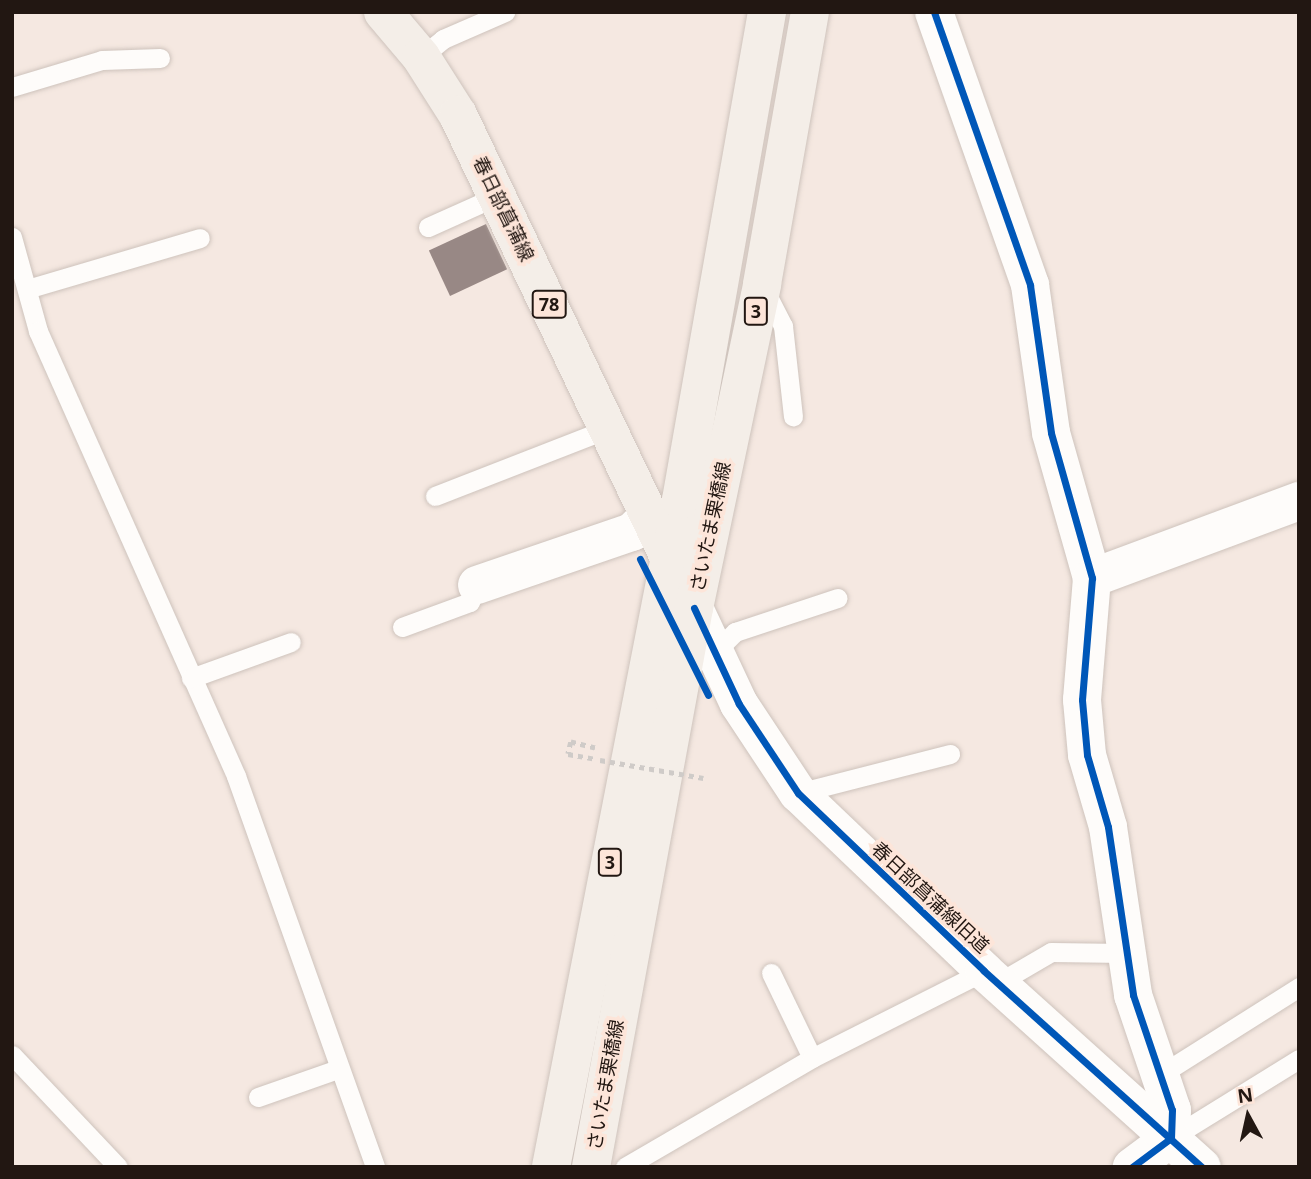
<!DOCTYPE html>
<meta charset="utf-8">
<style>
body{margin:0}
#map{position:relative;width:1311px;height:1179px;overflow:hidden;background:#f5e8e1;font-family:"Open Sans","Noto Sans JP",sans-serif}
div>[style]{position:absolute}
.building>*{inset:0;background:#988885;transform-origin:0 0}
.path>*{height:4.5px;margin-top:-2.25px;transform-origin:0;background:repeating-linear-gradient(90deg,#cfcbc8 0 5px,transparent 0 10px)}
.roads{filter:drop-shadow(0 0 2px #cec3bc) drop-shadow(0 0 2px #cec3bc)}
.service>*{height:19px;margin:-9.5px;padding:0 9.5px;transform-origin:9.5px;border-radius:9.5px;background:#fefcfa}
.minor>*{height:38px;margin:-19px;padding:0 19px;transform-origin:19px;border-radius:19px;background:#fefcfa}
.tertiary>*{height:38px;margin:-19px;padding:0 19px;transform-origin:19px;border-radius:19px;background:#fefcfa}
.primary>*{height:38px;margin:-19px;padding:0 19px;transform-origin:19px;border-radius:19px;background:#f4eee8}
.path-bridge>*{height:4.5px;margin-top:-2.25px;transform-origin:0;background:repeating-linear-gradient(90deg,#cfcbc8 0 5px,transparent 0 10px)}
.cycleway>*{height:7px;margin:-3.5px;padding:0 3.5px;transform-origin:3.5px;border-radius:3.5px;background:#0057b8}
span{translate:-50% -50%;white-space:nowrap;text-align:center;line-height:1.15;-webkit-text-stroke:7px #fde5d9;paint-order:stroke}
.shield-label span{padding:2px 5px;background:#fde5d9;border:2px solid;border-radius:5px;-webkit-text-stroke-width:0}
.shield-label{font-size:18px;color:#221712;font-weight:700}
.street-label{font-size:19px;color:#221712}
.frame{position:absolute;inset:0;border:14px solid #221712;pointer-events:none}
.north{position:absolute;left:1213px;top:1081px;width:70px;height:70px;-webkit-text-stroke:5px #fde5d9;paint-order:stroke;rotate:352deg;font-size:19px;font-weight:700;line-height:28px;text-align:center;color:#221712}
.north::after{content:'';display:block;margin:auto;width:24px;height:32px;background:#221712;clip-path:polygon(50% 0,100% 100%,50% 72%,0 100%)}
</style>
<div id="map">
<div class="building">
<div style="left:486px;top:224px;width:50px;height:63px;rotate:65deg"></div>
</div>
<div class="path">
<div style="left:595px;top:748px;width:25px;rotate:-166deg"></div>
<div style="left:571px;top:742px;width:12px;rotate:104deg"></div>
<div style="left:568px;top:754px;width:28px;rotate:10deg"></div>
</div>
<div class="roads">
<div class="service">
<div style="left:421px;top:57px;width:28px;rotate:-39deg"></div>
<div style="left:443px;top:39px;width:68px;rotate:-23.5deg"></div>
<div style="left:12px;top:87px;width:94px;rotate:-16.7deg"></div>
<div style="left:102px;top:60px;width:58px;rotate:-2deg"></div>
<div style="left:428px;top:227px;width:76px;rotate:-24.2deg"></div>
<div style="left:12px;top:237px;width:98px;rotate:74.5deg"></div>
<div style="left:38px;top:331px;width:487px;rotate:66deg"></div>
<div style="left:236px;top:776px;width:415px;rotate:70.4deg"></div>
<div style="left:27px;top:289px;width:180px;rotate:-16.4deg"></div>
<div style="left:764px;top:289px;width:42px;rotate:62.8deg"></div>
<div style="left:783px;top:326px;width:91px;rotate:83.7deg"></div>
<div style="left:435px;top:496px;width:187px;rotate:-21.3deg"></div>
<div style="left:402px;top:627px;width:72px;rotate:-20.2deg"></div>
<div style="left:470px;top:602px;width:18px;rotate:-68deg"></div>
<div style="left:714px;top:653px;width:30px;rotate:-45deg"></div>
<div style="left:735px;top:632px;width:108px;rotate:-18.3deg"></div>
<div style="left:191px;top:678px;width:106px;rotate:-19.8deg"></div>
<div style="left:798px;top:793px;width:157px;rotate:-14.4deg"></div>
<div style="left:771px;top:973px;width:94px;rotate:64.2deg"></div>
<div style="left:998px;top:983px;width:61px;rotate:-30.3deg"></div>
<div style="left:1051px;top:952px;width:73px;rotate:0.8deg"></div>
<div style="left:12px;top:1055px;width:154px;rotate:46.6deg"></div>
<div style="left:1163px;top:1073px;width:161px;rotate:-32.3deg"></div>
<div style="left:258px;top:1097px;width:85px;rotate:-19.3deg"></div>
<div style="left:1171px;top:1138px;width:150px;rotate:-31.7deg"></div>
<div style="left:625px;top:1167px;width:216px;rotate:-30.2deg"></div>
<div style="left:812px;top:1058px;width:193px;rotate:-26.8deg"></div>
</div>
<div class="minor">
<div style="left:934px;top:12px;width:289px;rotate:70.6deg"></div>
<div style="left:1030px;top:285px;width:149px;rotate:81.9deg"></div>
<div style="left:1051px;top:433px;width:151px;rotate:74.2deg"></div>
<div style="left:1092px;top:578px;width:122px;rotate:94.7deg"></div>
<div style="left:1082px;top:700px;width:55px;rotate:84.8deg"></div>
<div style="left:1087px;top:755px;width:75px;rotate:73.7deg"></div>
<div style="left:1108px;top:827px;width:170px;rotate:81.5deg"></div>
<div style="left:1133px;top:995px;width:121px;rotate:71.3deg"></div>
<div style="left:1172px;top:1110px;width:28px;rotate:92deg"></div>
<div style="left:1171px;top:1138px;width:49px;rotate:143.4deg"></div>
<div style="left:1092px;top:578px;width:221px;rotate:-20.4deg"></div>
<div style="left:477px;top:585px;width:164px;rotate:-18.9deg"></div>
<div style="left:632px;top:532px;width:25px;rotate:-45deg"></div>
</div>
<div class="tertiary">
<div style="left:694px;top:608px;width:106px;rotate:64.9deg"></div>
<div style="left:739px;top:704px;width:107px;rotate:56.5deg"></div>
<div style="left:798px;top:793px;width:257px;rotate:43.7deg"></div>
<div style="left:984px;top:971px;width:293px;rotate:42deg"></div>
</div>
<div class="primary">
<div style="left:383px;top:12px;width:59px;rotate:49.8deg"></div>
<div style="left:421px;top:57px;width:69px;rotate:57.5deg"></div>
<div style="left:458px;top:115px;width:495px;rotate:64.5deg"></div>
<div style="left:551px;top:1167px;width:680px;rotate:-78.97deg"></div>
<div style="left:681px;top:500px;width:496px;rotate:-80deg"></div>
<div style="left:591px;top:1167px;width:568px;rotate:-79.56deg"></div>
<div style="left:694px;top:608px;width:331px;rotate:-78.1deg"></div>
<div style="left:762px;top:284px;width:276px;rotate:-80deg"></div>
</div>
</div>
<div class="path-bridge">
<div style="left:600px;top:760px;width:105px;rotate:9.9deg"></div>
</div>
<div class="cycleway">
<div style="left:934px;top:12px;width:289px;rotate:70.6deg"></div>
<div style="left:1030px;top:285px;width:149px;rotate:81.9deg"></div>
<div style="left:1051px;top:433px;width:151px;rotate:74.2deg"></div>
<div style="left:1092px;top:578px;width:122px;rotate:94.7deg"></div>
<div style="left:1082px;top:700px;width:55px;rotate:84.8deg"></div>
<div style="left:1087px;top:755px;width:75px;rotate:73.7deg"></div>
<div style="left:1108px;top:827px;width:170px;rotate:81.5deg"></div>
<div style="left:1133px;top:995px;width:121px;rotate:71.3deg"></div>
<div style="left:1172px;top:1110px;width:28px;rotate:92deg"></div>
<div style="left:1171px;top:1138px;width:49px;rotate:143.4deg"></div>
<div style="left:640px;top:559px;width:152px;rotate:63.4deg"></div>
<div style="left:694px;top:608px;width:106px;rotate:64.9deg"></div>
<div style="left:739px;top:704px;width:107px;rotate:56.5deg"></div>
<div style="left:798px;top:793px;width:257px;rotate:43.7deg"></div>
<div style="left:984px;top:971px;width:293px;rotate:42deg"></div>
</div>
<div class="shield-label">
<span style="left:549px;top:304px">78</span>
<span style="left:756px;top:311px">3</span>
<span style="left:610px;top:862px">3</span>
</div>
<div class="street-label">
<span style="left:503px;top:209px;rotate:64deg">春日部菖蒲線</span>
<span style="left:711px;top:527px;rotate:-78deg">さいたま栗橋線</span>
<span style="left:930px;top:898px;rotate:43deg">春日部菖蒲線旧道</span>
<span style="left:606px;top:1085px;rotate:-80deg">さいたま栗橋線</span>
</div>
<div class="frame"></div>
<div class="north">N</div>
</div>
